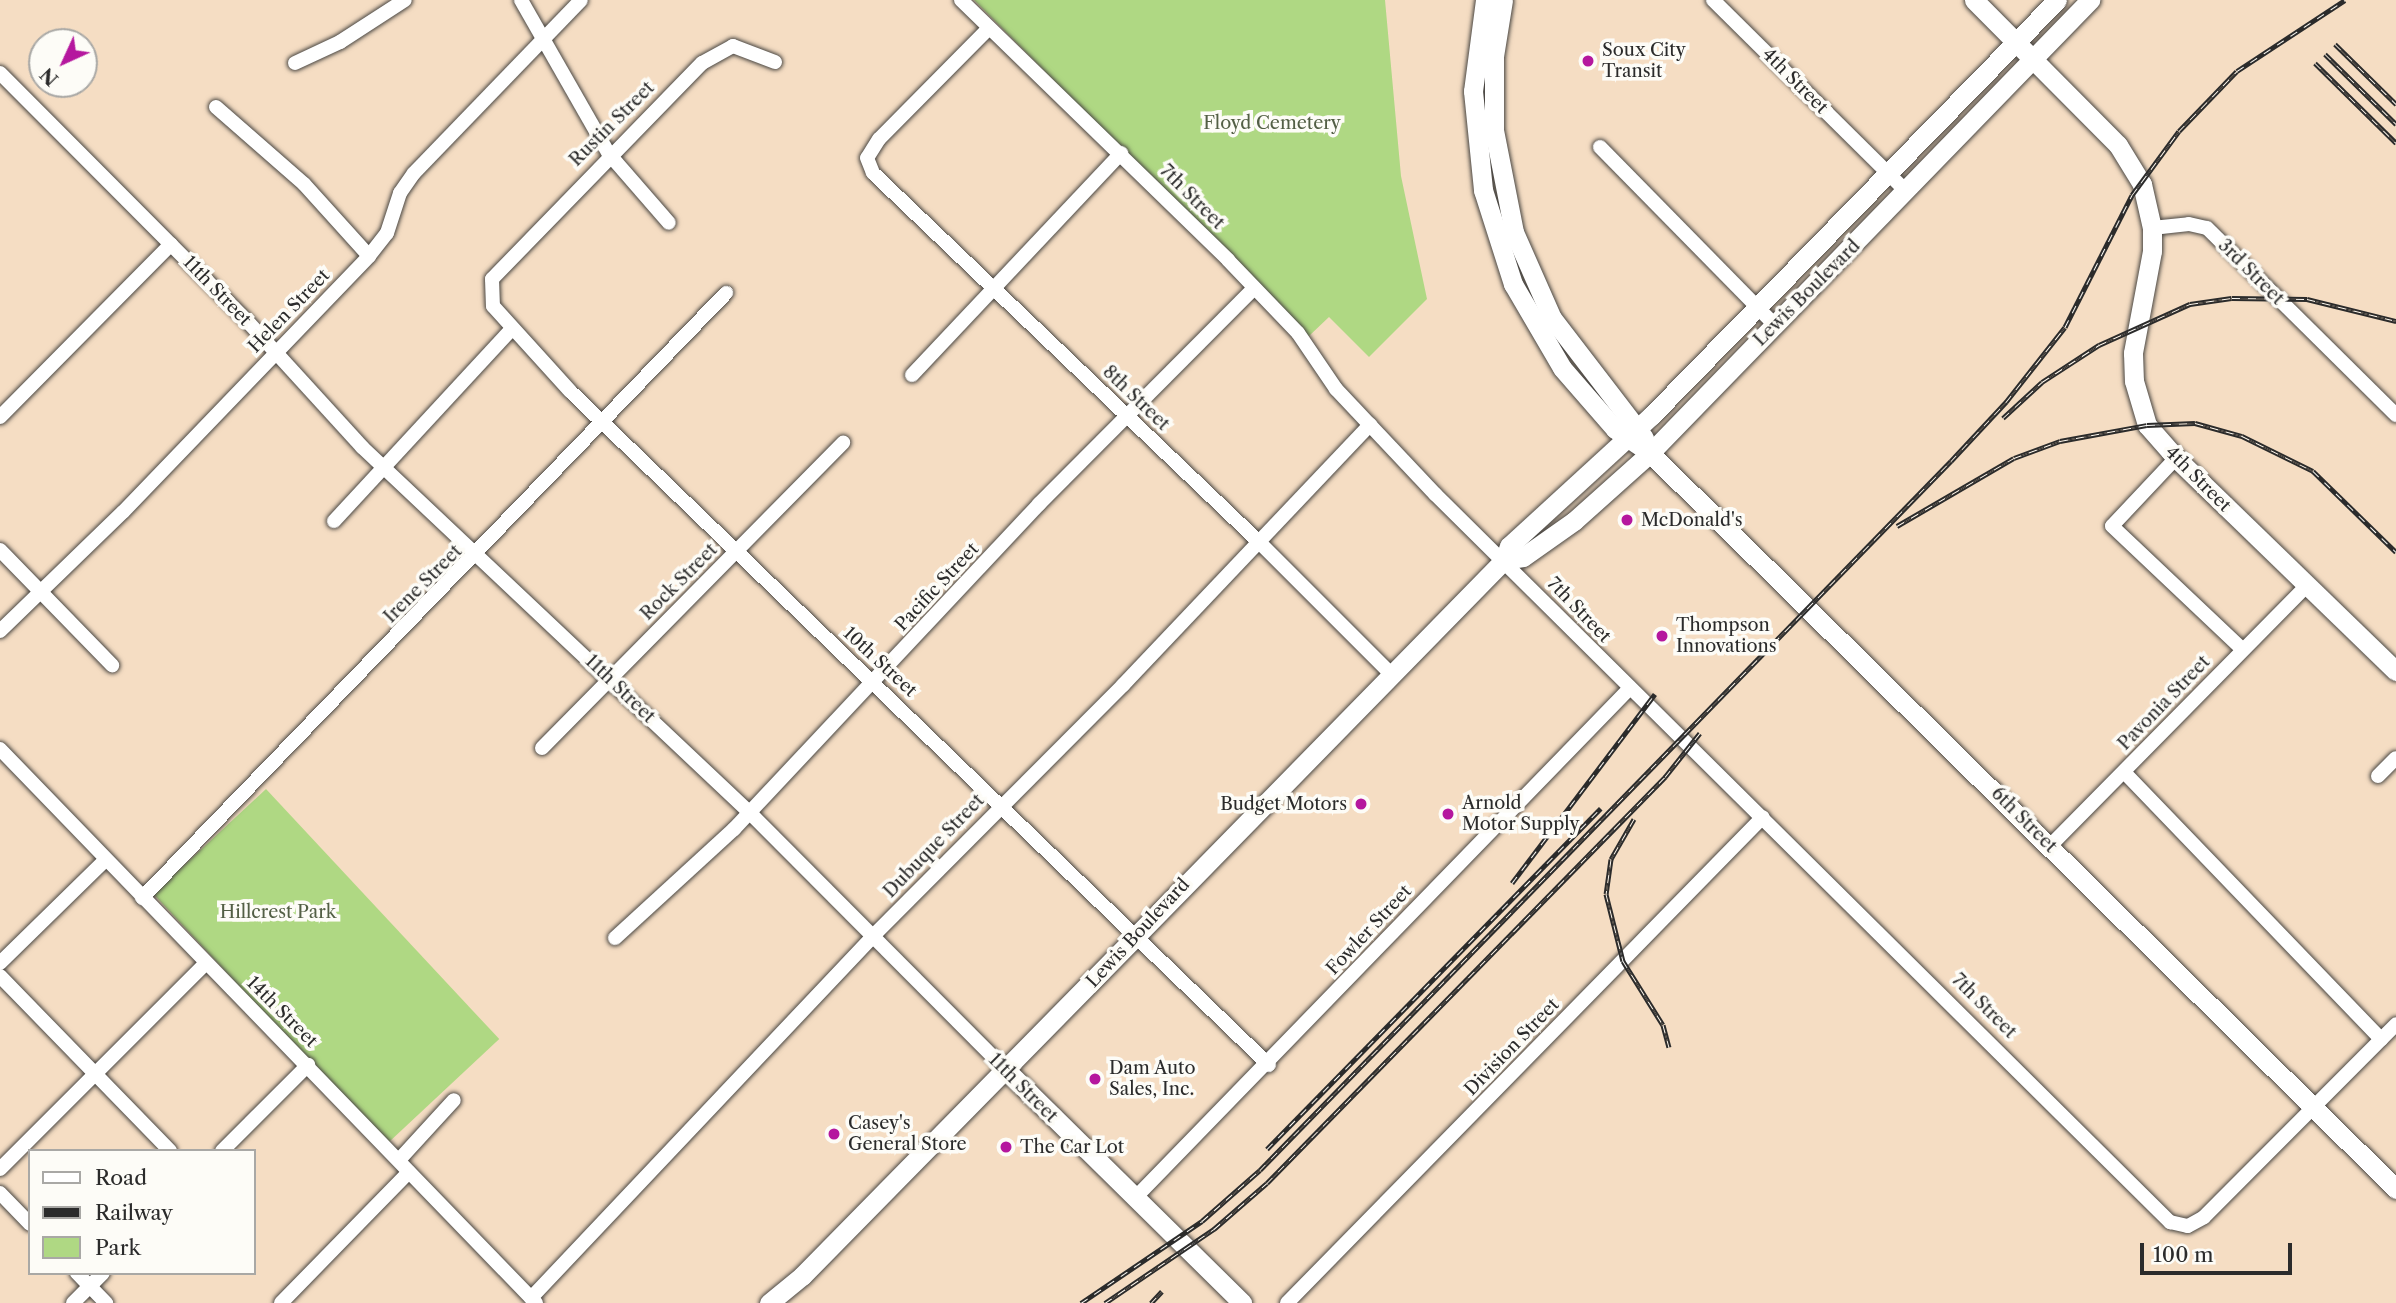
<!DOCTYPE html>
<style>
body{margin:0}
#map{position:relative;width:2396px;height:1303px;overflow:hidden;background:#f5ddc3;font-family:"Libre Caslon Text",serif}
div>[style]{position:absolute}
.green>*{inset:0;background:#afd883;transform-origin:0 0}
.roads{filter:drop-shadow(0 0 2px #494642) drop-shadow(0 0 2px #494642)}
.minor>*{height:14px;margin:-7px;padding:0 7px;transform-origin:7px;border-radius:7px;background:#fff}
.major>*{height:19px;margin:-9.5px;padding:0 9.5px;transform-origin:9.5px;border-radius:9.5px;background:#fff}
.rail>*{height:5px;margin-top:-2.5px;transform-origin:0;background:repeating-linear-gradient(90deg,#fdfcf7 0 8px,#2b2b2b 0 16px);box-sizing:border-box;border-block:2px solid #2b2b2b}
.dots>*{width:19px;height:19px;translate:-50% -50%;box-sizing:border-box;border:4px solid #fdfcf7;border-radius:50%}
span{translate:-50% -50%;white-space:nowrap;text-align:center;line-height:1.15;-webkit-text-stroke:7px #fdfcf7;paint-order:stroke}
.poi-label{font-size:18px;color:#2b2b2b}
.left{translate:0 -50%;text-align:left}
.right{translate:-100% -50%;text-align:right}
.street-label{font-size:18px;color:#2b2b2b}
.park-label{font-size:18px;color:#535f45}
.legend{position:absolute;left:28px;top:1149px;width:228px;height:126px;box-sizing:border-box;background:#fdfcf7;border:2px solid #a9a8a5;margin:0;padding:9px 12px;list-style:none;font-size:21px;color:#2b2b2b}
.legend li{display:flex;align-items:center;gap:14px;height:35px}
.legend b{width:35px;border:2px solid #a9a8a5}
.north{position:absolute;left:28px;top:28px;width:70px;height:70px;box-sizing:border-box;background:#fdfcf7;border:2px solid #a9a8a5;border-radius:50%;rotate:225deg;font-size:19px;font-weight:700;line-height:28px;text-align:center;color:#2b2b2b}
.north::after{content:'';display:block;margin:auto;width:24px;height:32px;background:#b5179e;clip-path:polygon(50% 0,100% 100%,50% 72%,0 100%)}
.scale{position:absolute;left:2140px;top:1243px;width:152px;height:32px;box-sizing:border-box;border:4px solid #2b2b2b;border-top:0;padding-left:9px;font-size:21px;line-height:24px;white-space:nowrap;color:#2b2b2b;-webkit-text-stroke:5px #fdfcf7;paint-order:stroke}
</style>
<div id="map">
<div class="green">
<div style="clip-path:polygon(974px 0,1385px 0,1401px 176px,1427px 299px,1369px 357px,1329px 317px,1309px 336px)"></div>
<div style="left:266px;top:789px;width:342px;height:154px;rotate:47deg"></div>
</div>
<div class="roads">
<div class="minor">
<div style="left:521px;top:0;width:177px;rotate:60.3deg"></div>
<div style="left:609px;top:154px;width:91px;rotate:49deg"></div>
<div style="left:961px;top:0;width:373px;rotate:44.2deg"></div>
<div style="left:1228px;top:260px;width:101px;rotate:46.2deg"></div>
<div style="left:1298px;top:333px;width:68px;rotate:55.8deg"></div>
<div style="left:1336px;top:389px;width:144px;rotate:46.7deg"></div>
<div style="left:1435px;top:494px;width:1035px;rotate:44.73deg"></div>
<div style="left:2170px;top:1222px;width:18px;rotate:13deg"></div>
<div style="left:2188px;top:1226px;width:18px;rotate:-29deg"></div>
<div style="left:2204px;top:1217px;width:272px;rotate:-45.1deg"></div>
<div style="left:1713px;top:0;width:273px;rotate:44.7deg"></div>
<div style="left:989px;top:28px;width:156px;rotate:134.7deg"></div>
<div style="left:879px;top:139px;width:22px;rotate:122deg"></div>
<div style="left:867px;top:158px;width:16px;rotate:68deg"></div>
<div style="left:873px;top:173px;width:534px;rotate:43.71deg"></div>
<div style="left:1259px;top:542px;width:184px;rotate:45deg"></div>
<div style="left:775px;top:62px;width:45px;rotate:-159.1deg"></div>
<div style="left:733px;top:46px;width:35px;rotate:151deg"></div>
<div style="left:702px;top:63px;width:301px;rotate:134.2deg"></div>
<div style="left:492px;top:279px;width:27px;rotate:88deg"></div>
<div style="left:493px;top:306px;width:115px;rotate:47.8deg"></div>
<div style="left:570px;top:391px;width:971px;rotate:43.96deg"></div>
<div style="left:295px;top:63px;width:50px;rotate:-25deg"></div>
<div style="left:340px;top:42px;width:77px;rotate:-32.9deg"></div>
<div style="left:0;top:73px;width:351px;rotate:45.1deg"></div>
<div style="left:248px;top:322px;width:169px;rotate:47.6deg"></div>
<div style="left:362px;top:447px;width:531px;rotate:43.32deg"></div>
<div style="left:748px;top:811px;width:364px;rotate:45.1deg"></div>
<div style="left:216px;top:107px;width:117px;rotate:41.2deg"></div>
<div style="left:304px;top:184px;width:97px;rotate:47.9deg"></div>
<div style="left:1600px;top:147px;width:250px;rotate:45.5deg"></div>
<div style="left:2152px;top:228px;width:37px;rotate:-6deg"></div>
<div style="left:2189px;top:224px;width:18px;rotate:13deg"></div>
<div style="left:2207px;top:228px;width:266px;rotate:44.7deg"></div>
<div style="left:912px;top:375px;width:305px;rotate:-46.7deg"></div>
<div style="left:0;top:417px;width:243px;rotate:-45.3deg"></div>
<div style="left:2176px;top:458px;width:93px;rotate:133.3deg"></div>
<div style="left:2112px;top:526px;width:179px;rotate:43.4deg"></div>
<div style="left:334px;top:521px;width:260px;rotate:-47.2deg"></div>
<div style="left:0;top:550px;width:161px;rotate:45.8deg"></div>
<div style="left:0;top:631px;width:171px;rotate:-44.1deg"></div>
<div style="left:123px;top:512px;width:355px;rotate:-46.1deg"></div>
<div style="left:369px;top:256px;width:29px;rotate:-52deg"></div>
<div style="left:387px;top:233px;width:42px;rotate:-72deg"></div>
<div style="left:400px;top:193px;width:24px;rotate:-55deg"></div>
<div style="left:414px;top:173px;width:240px;rotate:-46deg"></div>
<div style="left:542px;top:748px;width:429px;rotate:-45.4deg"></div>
<div style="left:0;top:749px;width:771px;rotate:45.95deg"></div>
<div style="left:2124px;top:772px;width:371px;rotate:46.1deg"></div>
<div style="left:2378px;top:776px;width:25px;rotate:-45deg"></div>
<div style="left:2050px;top:846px;width:365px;rotate:-45.4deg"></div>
<div style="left:142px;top:898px;width:841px;rotate:-46.01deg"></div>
<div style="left:615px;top:938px;width:161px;rotate:-42.5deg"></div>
<div style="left:734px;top:829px;width:446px;rotate:-46.8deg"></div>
<div style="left:1039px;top:504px;width:305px;rotate:-45.1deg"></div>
<div style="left:0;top:963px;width:147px;rotate:-44.4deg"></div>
<div style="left:0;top:976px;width:244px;rotate:45.8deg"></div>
<div style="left:222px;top:1151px;width:122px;rotate:-45deg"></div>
<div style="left:399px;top:1160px;width:81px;rotate:-47.5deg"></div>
<div style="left:0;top:1169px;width:291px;rotate:-45deg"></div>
<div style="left:0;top:1193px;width:43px;rotate:45.9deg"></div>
<div style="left:1135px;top:1198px;width:711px;rotate:-45.86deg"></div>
<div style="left:77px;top:1273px;width:42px;rotate:46deg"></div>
<div style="left:531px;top:1298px;width:497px;rotate:-46.6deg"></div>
<div style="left:872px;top:937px;width:356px;rotate:-45.1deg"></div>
<div style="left:1123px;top:685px;width:359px;rotate:-46.5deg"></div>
<div style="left:73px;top:1303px;width:42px;rotate:-45deg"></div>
<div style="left:281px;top:1303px;width:183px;rotate:-45.7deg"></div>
<div style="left:1287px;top:1303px;width:680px;rotate:-45.6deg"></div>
</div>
<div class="major">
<div style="left:1485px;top:0;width:92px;rotate:97.5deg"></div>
<div style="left:1473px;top:91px;width:100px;rotate:84.2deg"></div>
<div style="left:1483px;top:190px;width:99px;rotate:72.3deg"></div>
<div style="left:1513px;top:284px;width:97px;rotate:59.7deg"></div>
<div style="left:1562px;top:368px;width:81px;rotate:49deg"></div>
<div style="left:1615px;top:429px;width:42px;rotate:34.4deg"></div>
<div style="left:1650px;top:453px;width:1048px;rotate:44.61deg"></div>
<div style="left:1503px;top:0;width:57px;rotate:99.1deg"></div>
<div style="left:1494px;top:56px;width:74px;rotate:90deg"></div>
<div style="left:1494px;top:130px;width:104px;rotate:78.9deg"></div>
<div style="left:1514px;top:232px;width:94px;rotate:66.2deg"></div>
<div style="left:1552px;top:318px;width:151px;rotate:52.5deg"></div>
<div style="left:1974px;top:0;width:204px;rotate:45.2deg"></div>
<div style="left:2118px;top:145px;width:46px;rotate:58.4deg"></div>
<div style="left:2142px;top:184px;width:45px;rotate:77.2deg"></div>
<div style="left:2152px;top:228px;width:23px;rotate:90deg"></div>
<div style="left:2152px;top:251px;width:104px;rotate:100.6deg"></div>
<div style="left:2133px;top:353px;width:28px;rotate:88deg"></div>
<div style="left:2134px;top:381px;width:46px;rotate:73.5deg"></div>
<div style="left:2147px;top:425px;width:44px;rotate:48.7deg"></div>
<div style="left:2176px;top:458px;width:306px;rotate:44.1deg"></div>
<div style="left:1504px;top:560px;width:19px;rotate:-9deg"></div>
<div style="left:1523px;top:557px;width:62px;rotate:-35.2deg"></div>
<div style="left:1574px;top:521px;width:102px;rotate:-41.8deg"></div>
<div style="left:1650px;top:453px;width:632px;rotate:-45.83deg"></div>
<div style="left:1005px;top:1069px;width:333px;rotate:44.6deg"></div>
<div style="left:769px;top:1303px;width:43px;rotate:-39.3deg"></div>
<div style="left:802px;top:1276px;width:477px;rotate:-45.5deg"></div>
<div style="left:1136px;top:936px;width:526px;rotate:-45.62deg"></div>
<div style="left:1504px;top:560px;width:15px;rotate:-70deg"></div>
<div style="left:1509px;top:546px;width:193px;rotate:-42.5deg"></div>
<div style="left:1651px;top:416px;width:581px;rotate:-45.7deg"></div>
</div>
</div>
<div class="rail">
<div style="left:2335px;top:44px;width:86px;rotate:44.5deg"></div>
<div style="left:2325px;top:54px;width:100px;rotate:44.6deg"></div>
<div style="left:2315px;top:63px;width:114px;rotate:44.6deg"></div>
<div style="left:2003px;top:418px;width:53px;rotate:-42.7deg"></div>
<div style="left:2042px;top:382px;width:68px;rotate:-33deg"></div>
<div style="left:2099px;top:345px;width:100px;rotate:-24.3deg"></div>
<div style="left:2190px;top:304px;width:42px;rotate:-8.1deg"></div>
<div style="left:2232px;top:298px;width:75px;rotate:0.8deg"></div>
<div style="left:2307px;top:299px;width:92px;rotate:13.9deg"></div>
<div style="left:1897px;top:526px;width:135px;rotate:-30.2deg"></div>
<div style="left:2014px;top:458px;width:49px;rotate:-20.3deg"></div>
<div style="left:2060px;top:441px;width:88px;rotate:-10.4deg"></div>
<div style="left:2147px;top:425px;width:48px;rotate:-2.4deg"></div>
<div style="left:2195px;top:423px;width:49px;rotate:15.5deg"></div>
<div style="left:2242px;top:436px;width:79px;rotate:26.2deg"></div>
<div style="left:2313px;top:471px;width:116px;rotate:44.3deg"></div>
<div style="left:1634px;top:819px;width:46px;rotate:119.9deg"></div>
<div style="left:1611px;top:859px;width:35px;rotate:98deg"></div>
<div style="left:1606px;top:894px;width:69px;rotate:75.8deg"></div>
<div style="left:1623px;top:961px;width:75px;rotate:58deg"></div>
<div style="left:1663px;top:1025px;width:23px;rotate:75deg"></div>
<div style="left:1512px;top:883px;width:237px;rotate:-52.9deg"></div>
<div style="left:1267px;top:1149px;width:477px;rotate:-45.6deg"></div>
<div style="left:1081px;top:1303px;width:146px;rotate:-34.1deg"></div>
<div style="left:1202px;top:1221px;width:77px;rotate:-41.3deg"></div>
<div style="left:1260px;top:1170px;width:990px;rotate:-45.74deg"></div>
<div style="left:1951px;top:461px;width:81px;rotate:-47deg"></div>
<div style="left:2006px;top:402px;width:95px;rotate:-51.8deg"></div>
<div style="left:2065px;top:327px;width:148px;rotate:-63.1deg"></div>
<div style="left:2132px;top:195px;width:79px;rotate:-53.7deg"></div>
<div style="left:2179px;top:131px;width:83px;rotate:-46deg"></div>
<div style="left:2237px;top:71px;width:129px;rotate:-33.3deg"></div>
<div style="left:1105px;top:1303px;width:132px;rotate:-34.2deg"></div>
<div style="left:1214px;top:1229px;width:70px;rotate:-41deg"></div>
<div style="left:1267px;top:1183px;width:569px;rotate:-45.57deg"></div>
<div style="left:1665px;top:777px;width:56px;rotate:-51.5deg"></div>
<div style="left:1151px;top:1303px;width:16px;rotate:-47deg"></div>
</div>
<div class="dots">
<div style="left:1588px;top:61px;background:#b5179e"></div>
<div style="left:1627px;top:520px;background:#b5179e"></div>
<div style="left:1662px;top:636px;background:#b5179e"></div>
<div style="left:1361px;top:804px;background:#b5179e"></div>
<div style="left:1448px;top:814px;background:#b5179e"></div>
<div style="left:1095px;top:1079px;background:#b5179e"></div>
<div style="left:834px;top:1134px;background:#b5179e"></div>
<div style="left:1006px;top:1147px;background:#b5179e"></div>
</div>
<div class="poi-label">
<span class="left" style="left:1602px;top:61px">Soux City<br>Transit</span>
<span class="left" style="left:1641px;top:520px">McDonald's</span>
<span class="left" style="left:1676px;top:636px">Thompson<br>Innovations</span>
<span class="right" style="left:1347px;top:804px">Budget Motors</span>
<span class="left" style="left:1462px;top:814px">Arnold<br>Motor Supply</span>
<span class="left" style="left:1109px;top:1079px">Dam Auto<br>Sales, Inc.</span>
<span class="left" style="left:848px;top:1134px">Casey's<br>General Store</span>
<span class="left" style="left:1020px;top:1147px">The Car Lot</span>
</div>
<div class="street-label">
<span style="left:1795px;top:81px;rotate:45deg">4th Street</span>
<span style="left:612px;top:124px;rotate:-45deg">Rustin Street</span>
<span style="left:1192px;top:197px;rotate:45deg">7th Street</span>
<span style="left:2251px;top:272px;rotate:45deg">3rd Street</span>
<span style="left:217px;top:291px;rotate:46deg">11th Street</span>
<span style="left:1807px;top:293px;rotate:-45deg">Lewis Boulevard</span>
<span style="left:289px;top:311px;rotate:-46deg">Helen Street</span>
<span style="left:1136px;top:398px;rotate:44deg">8th Street</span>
<span style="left:2198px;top:479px;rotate:45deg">4th Street</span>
<span style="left:679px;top:582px;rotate:-45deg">Rock Street</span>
<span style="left:423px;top:584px;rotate:-45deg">Irene Street</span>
<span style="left:937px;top:587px;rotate:-47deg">Pacific Street</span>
<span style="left:1579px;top:610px;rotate:46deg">7th Street</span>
<span style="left:880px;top:662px;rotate:43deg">10th Street</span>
<span style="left:620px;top:689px;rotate:44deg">11th Street</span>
<span style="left:2164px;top:703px;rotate:-46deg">Pavonia Street</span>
<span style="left:2024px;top:820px;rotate:45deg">6th Street</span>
<span style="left:934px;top:846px;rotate:-46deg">Dubuque Street</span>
<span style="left:1369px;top:930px;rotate:-47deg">Fowler Street</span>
<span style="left:1138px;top:933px;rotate:-47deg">Lewis Boulevard</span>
<span style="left:1984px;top:1006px;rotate:45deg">7th Street</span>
<span style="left:282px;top:1012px;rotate:45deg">14th Street</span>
<span style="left:1512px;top:1047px;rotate:-46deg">Division Street</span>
<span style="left:1023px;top:1088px;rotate:45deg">11th Street</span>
</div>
<div class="park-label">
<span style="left:1272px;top:123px">Floyd Cemetery</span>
<span style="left:278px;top:912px">Hillcrest Park</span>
</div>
<ul class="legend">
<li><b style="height:9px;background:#fff"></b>Road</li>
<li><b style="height:9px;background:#2b2b2b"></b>Railway</li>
<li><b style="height:19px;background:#afd883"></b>Park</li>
</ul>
<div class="north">N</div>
<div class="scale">100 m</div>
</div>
